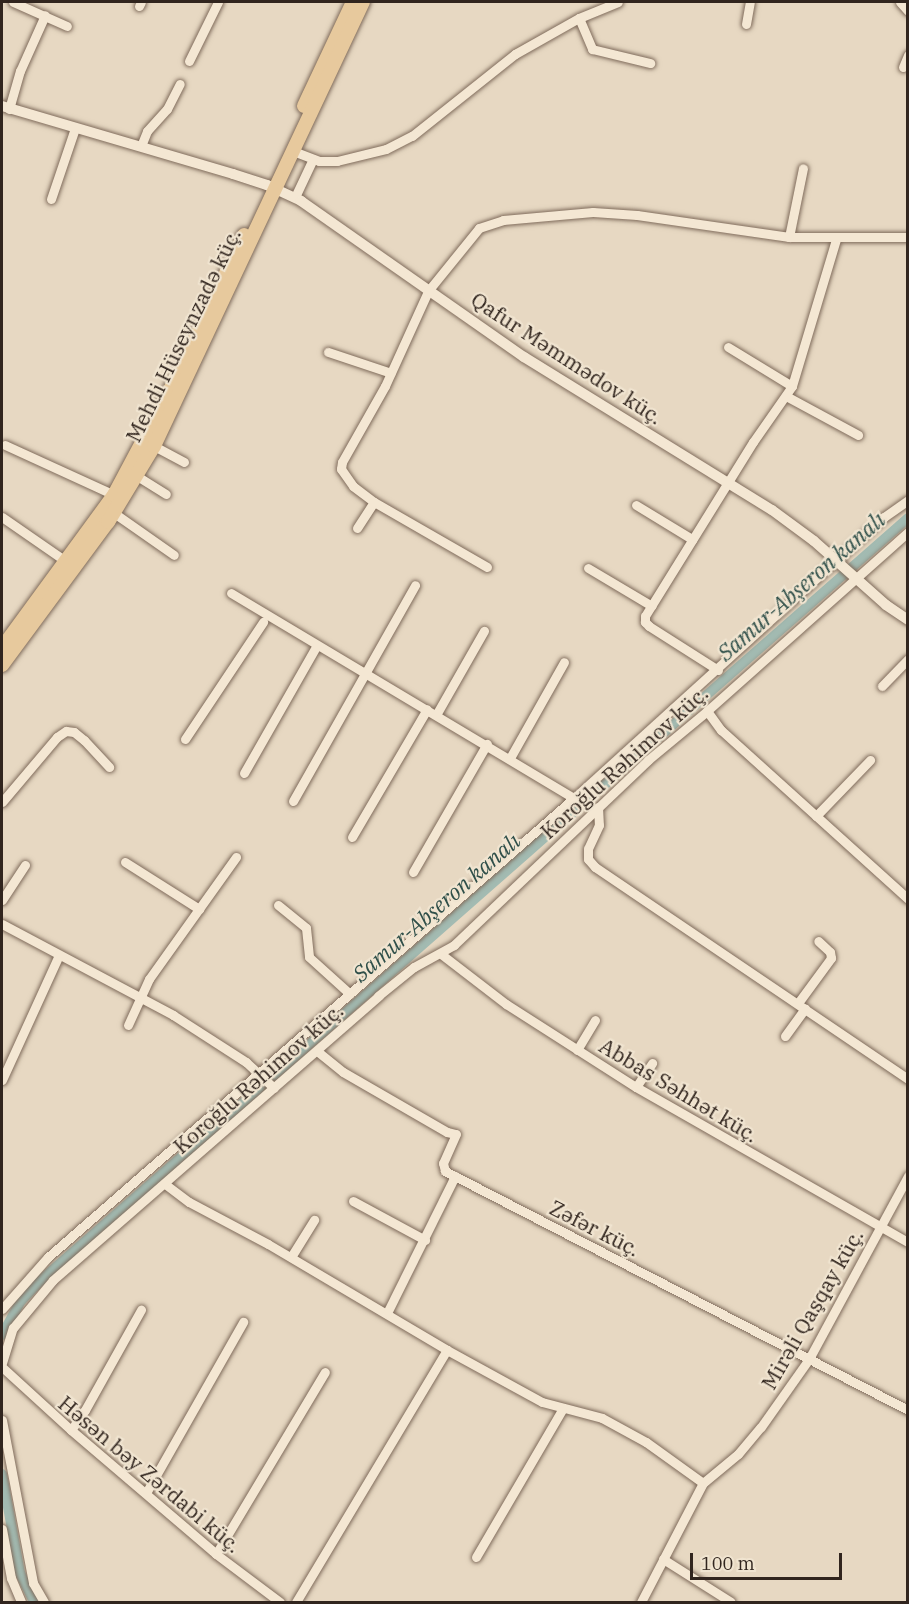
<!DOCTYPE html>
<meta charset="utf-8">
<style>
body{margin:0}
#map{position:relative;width:909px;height:1604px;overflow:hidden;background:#e7d8c2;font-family:"IBM Plex Serif",serif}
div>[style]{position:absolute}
.canal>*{height:10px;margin:-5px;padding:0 5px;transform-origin:5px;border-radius:5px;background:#a3bbb2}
.roads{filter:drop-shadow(0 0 2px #7f6b5b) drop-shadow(0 0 2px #7f6b5b)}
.minor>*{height:9px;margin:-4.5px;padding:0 4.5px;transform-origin:4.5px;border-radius:4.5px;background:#f4e7d3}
.tertiary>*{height:10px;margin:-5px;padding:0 5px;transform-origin:5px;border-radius:5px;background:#f4e7d3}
.primary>*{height:14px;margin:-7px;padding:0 7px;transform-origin:7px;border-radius:7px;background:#e7c99d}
span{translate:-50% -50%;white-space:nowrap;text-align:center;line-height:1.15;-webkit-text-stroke:4.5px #f0e4d0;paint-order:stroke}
.street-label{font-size:21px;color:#31251e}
.water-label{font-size:22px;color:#2f4f49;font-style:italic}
.frame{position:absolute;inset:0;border:3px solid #31251e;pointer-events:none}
.scale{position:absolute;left:690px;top:1553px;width:152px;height:27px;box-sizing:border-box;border:3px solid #31251e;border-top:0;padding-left:8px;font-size:18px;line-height:21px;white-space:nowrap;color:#31251e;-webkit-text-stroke:4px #f0e4d0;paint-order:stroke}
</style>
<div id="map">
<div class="canal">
<div style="left:2px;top:1335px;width:39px;rotate:-61deg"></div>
<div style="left:21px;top:1301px;width:29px;rotate:-46deg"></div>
<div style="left:41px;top:1280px;width:1154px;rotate:-41.31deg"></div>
<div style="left:2px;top:1474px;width:101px;rotate:79.7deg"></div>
<div style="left:20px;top:1573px;width:32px;rotate:64deg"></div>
</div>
<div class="roads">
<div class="minor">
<div style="left:13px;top:2px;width:59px;rotate:24deg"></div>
<div style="left:900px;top:2px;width:12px;rotate:48deg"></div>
<div style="left:139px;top:6px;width:4px;rotate:-63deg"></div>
<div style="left:579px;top:18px;width:34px;rotate:67deg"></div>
<div style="left:592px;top:49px;width:60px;rotate:13.6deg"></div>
<div style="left:746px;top:24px;width:22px;rotate:-80deg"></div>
<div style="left:189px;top:61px;width:66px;rotate:-63.8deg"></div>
<div style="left:903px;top:67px;width:13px;rotate:-67deg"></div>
<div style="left:9px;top:109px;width:40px;rotate:-74deg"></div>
<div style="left:20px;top:71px;width:61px;rotate:-65.9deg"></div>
<div style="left:141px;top:146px;width:16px;rotate:-68deg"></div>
<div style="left:147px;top:131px;width:30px;rotate:-48deg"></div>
<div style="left:167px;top:109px;width:28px;rotate:-63deg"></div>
<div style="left:293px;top:151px;width:28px;rotate:21deg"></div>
<div style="left:319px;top:161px;width:18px"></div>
<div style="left:337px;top:161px;width:50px;rotate:-13.8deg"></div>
<div style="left:386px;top:149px;width:29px;rotate:-27deg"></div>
<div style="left:412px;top:136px;width:132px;rotate:-38.5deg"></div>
<div style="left:515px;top:54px;width:73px;rotate:-29.4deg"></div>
<div style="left:579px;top:18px;width:42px;rotate:-22.3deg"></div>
<div style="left:295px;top:197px;width:42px;rotate:-64.7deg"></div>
<div style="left:51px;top:199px;width:75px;rotate:-71.3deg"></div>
<div style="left:789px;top:237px;width:70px;rotate:-78.5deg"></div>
<div style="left:728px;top:347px;width:75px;rotate:31.4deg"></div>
<div style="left:328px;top:352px;width:66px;rotate:18.4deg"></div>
<div style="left:786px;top:396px;width:82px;rotate:28.4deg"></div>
<div style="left:5px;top:445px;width:120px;rotate:24.6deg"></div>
<div style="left:154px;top:446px;width:34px;rotate:28deg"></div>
<div style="left:137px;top:476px;width:34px;rotate:32deg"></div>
<div style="left:636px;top:505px;width:66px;rotate:31.3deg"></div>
<div style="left:114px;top:513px;width:73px;rotate:35deg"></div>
<div style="left:2px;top:517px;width:79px;rotate:34.7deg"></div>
<div style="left:357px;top:528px;width:31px;rotate:-57deg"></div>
<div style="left:487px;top:567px;width:130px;rotate:-150.1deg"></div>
<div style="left:374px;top:502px;width:26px;rotate:-143deg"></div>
<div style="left:353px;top:486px;width:21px;rotate:-125deg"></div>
<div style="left:341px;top:469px;width:7px;rotate:-82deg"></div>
<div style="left:342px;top:462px;width:87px;rotate:-60.5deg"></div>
<div style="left:385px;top:386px;width:104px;rotate:-65.6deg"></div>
<div style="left:428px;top:291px;width:81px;rotate:-51deg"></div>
<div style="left:479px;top:228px;width:25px;rotate:-18deg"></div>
<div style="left:503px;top:220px;width:90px;rotate:-5.1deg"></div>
<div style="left:593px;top:212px;width:44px;rotate:3.9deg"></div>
<div style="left:637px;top:215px;width:154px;rotate:8.2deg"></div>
<div style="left:789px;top:237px;width:119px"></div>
<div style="left:588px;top:568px;width:74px;rotate:30.7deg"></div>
<div style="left:231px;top:593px;width:400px;rotate:30.9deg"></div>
<div style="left:718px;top:670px;width:82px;rotate:-147.5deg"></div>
<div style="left:649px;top:626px;width:6px;rotate:-135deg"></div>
<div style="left:645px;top:622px;width:6px;rotate:-90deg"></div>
<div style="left:645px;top:616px;width:205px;rotate:-58.2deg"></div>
<div style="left:753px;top:442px;width:68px;rotate:-55.1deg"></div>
<div style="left:792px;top:386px;width:153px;rotate:-73.3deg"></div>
<div style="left:882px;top:686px;width:37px;rotate:-46deg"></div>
<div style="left:707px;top:711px;width:24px;rotate:54deg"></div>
<div style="left:721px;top:730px;width:252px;rotate:42.1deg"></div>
<div style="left:436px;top:715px;width:97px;rotate:-60.3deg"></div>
<div style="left:185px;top:739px;width:141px;rotate:-56.3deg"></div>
<div style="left:510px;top:758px;width:110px;rotate:-60.6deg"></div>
<div style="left:244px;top:773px;width:147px;rotate:-60.3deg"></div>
<div style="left:293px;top:801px;width:248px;rotate:-60.5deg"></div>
<div style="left:2px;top:802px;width:85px;rotate:-49.8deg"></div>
<div style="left:57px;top:737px;width:11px;rotate:-34deg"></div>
<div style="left:66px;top:731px;width:8px;rotate:7deg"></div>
<div style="left:74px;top:732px;width:13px;rotate:39deg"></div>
<div style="left:84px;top:740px;width:37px;rotate:47deg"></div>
<div style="left:598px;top:807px;width:18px;rotate:87deg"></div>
<div style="left:599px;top:825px;width:26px;rotate:115deg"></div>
<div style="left:588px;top:849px;width:10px;rotate:90deg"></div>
<div style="left:588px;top:859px;width:11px;rotate:49deg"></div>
<div style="left:595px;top:867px;width:378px;rotate:34.1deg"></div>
<div style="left:816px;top:816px;width:78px;rotate:-46deg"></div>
<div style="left:352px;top:837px;width:148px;rotate:-59.6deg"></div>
<div style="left:125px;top:862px;width:88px;rotate:32.4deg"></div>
<div style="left:413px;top:872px;width:148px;rotate:-60deg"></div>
<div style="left:2px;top:900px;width:42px;rotate:-56.7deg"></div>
<div style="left:278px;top:905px;width:36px;rotate:39deg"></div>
<div style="left:306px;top:928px;width:29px;rotate:84deg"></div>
<div style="left:309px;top:957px;width:55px;rotate:42.1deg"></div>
<div style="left:2px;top:924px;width:194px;rotate:28deg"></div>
<div style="left:173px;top:1015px;width:87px;rotate:32.8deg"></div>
<div style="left:246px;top:1062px;width:38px;rotate:43deg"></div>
<div style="left:441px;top:954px;width:82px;rotate:37.6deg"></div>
<div style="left:506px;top:1004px;width:154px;rotate:32.6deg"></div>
<div style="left:636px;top:1087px;width:313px;rotate:29.7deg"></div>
<div style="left:798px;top:1003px;width:56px;rotate:-53.7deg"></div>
<div style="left:831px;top:958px;width:6px;rotate:-99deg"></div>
<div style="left:830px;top:952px;width:16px;rotate:-137deg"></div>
<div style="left:128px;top:1025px;width:51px;rotate:-65.5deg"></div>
<div style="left:149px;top:979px;width:150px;rotate:-54.5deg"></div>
<div style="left:785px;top:1036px;width:34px;rotate:-54deg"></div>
<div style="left:577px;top:1050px;width:35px;rotate:-59deg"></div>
<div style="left:317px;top:1051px;width:33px;rotate:39deg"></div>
<div style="left:343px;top:1072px;width:120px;rotate:30deg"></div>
<div style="left:447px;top:1132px;width:9px;rotate:13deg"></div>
<div style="left:456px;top:1134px;width:32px;rotate:114deg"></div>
<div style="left:443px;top:1163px;width:8px;rotate:76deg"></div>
<div style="left:445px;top:1171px;width:521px;rotate:27.3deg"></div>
<div style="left:2px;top:1080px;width:137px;rotate:-65.5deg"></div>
<div style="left:636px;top:1087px;width:29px;rotate:-56deg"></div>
<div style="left:165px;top:1184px;width:30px;rotate:37deg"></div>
<div style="left:189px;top:1202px;width:89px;rotate:28deg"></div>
<div style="left:268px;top:1244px;width:208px;rotate:30.6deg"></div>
<div style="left:447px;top:1350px;width:108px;rotate:28.7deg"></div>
<div style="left:542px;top:1402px;width:62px;rotate:14.9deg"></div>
<div style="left:602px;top:1418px;width:50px;rotate:28.6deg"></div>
<div style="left:646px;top:1442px;width:70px;rotate:35.7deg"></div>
<div style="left:353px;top:1201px;width:82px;rotate:28.4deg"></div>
<div style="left:291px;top:1257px;width:44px;rotate:-58.1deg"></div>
<div style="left:2px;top:1309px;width:69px;rotate:-48.5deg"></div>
<div style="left:48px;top:1257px;width:698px;rotate:-41.11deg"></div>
<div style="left:574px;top:798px;width:418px;rotate:-42.2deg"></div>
<div style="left:884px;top:517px;width:29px;rotate:-35deg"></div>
<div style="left:387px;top:1313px;width:153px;rotate:-63.6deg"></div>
<div style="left:2px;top:1363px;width:37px;rotate:-73deg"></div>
<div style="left:13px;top:1328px;width:62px;rotate:-50.2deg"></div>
<div style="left:53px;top:1280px;width:432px;rotate:-41.1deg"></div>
<div style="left:378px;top:996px;width:46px;rotate:-38.9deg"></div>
<div style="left:414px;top:967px;width:46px;rotate:-28.8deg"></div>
<div style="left:454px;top:945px;width:268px;rotate:-43.6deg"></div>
<div style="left:648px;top:760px;width:77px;rotate:-39.7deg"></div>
<div style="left:707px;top:711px;width:269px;rotate:-41.7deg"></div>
<div style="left:2px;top:1367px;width:93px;rotate:42.4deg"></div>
<div style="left:71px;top:1430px;width:191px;rotate:40.5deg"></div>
<div style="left:216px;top:1554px;width:80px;rotate:36.9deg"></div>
<div style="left:2px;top:1420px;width:166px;rotate:79.2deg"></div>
<div style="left:33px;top:1583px;width:22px;rotate:60deg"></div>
<div style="left:71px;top:1430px;width:24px;rotate:-55deg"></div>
<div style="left:85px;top:1410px;width:115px;rotate:-60.8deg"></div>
<div style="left:146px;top:1493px;width:197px;rotate:-60.4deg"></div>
<div style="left:2px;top:1529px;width:50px;rotate:79.6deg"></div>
<div style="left:11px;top:1578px;width:26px;rotate:67deg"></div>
<div style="left:216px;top:1554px;width:212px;rotate:-59.1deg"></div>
<div style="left:476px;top:1557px;width:170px;rotate:-59.7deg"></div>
<div style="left:663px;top:1559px;width:80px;rotate:32.3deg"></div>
<div style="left:296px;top:1602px;width:294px;rotate:-59.1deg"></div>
<div style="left:641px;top:1602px;width:134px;rotate:-62.5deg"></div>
<div style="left:703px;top:1483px;width:45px;rotate:-39.6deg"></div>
<div style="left:738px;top:1454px;width:35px;rotate:-50deg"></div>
<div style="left:761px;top:1427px;width:83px;rotate:-54.8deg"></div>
<div style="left:809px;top:1359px;width:208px;rotate:-61.6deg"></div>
</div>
<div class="tertiary">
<div style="left:2px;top:106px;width:241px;rotate:16.4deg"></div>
<div style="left:233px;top:174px;width:36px;rotate:18deg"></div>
<div style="left:267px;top:185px;width:38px;rotate:25deg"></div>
<div style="left:301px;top:201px;width:272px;rotate:35deg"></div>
<div style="left:524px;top:357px;width:291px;rotate:31.7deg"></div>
<div style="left:772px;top:510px;width:52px;rotate:36.4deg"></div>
<div style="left:814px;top:541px;width:96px;rotate:41.6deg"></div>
<div style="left:886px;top:605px;width:27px;rotate:34deg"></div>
</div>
<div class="primary">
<div style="left:304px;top:106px;width:115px;rotate:-64.8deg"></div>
<div style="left:2px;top:648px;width:190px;rotate:-53.8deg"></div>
<div style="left:114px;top:495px;width:143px;rotate:-62deg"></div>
<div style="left:181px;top:369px;width:148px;rotate:-64.8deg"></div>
<div style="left:2px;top:665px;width:178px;rotate:-53.5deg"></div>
<div style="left:108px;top:522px;width:89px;rotate:-58.8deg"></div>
<div style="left:154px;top:446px;width:491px;rotate:-64.8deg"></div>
</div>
</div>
<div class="street-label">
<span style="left:183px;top:335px;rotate:-64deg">Mehdi Hüseynzadə küç.</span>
<span style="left:567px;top:358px;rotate:33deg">Qafur Məmmədov küç.</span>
<span style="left:624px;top:762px;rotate:-42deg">Koroğlu Rəhimov küç.</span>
<span style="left:258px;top:1078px;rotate:-41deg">Koroğlu Rəhimov küç.</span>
<span style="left:679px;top:1090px;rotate:31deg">Abbas Səhhət küç.</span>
<span style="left:595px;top:1228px;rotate:27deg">Zəfər küç.</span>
<span style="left:812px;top:1309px;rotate:-60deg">Mirəli Qaşqay küç.</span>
<span style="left:150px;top:1474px;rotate:40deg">Həsən bəy Zərdabi küç.</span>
</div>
<div class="water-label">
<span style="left:801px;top:586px;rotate:-41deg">Samur-Abşeron kanalı</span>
<span style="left:436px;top:907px;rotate:-41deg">Samur-Abşeron kanalı</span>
</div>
<div class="frame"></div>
<div class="scale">100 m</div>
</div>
